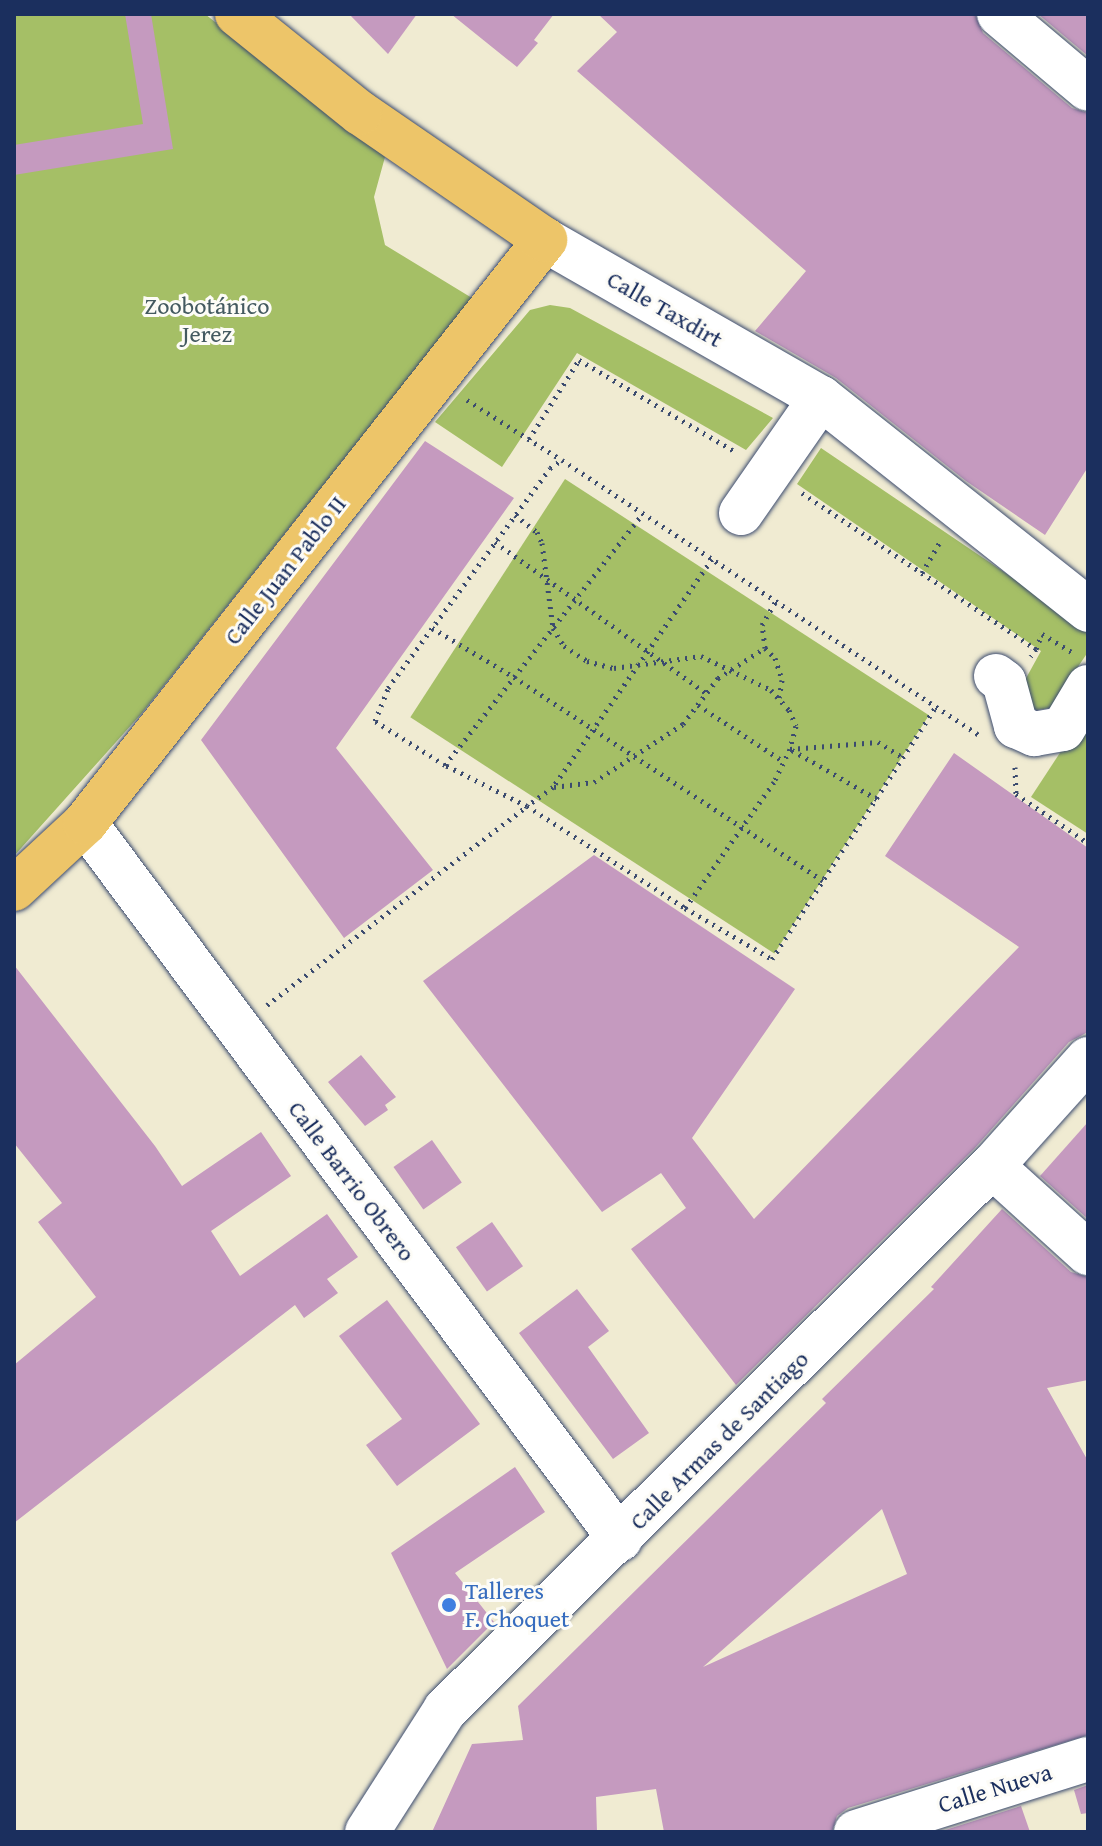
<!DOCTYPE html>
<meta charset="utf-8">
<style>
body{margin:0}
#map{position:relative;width:1102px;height:1846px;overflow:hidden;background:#f0ebd2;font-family:"Gentium Book Plus",serif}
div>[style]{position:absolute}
.green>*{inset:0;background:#a5bf66;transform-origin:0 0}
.building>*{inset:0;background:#c59abf;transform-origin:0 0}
.path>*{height:5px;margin-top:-2.5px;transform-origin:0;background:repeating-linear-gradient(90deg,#3b4b6f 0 2px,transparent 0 8px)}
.roads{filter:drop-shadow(0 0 2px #3b4b6f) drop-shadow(0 0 2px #3b4b6f)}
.minor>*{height:44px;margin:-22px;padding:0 22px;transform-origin:22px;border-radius:22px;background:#fff}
.major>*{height:44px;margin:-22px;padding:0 22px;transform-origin:22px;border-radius:22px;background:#edc569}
.dots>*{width:22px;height:22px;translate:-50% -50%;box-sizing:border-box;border:4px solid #fdfcf7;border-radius:50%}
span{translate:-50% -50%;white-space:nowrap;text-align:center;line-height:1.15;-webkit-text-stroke:6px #fdfcf7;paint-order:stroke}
.park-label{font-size:24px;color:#445a60}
.street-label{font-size:24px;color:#1b2f5e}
.shop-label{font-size:24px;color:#366cbe}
.left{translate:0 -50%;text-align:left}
.frame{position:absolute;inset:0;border:16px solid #1b2f5e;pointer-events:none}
</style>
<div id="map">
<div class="green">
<div style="clip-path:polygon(14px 14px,205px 14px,385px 157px,374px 197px,385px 245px,472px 298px,142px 713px,14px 856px)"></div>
<div style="clip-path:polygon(550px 305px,570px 308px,773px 418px,746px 450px,577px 353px,502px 467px,435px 422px,530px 310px)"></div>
<div style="clip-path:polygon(821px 448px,1088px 629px,1088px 652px,1050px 708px,1037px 710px,1026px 706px,1019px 691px,1041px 651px,797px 484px)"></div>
<div style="left:565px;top:479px;width:434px;height:284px;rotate:33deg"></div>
<div style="clip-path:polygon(1088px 710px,1088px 834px,1031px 797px)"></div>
</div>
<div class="building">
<div style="clip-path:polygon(125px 14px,151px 14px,173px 149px,14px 175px,14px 145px,143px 124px)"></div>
<div style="clip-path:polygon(349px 14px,417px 14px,388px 54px)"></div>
<div style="clip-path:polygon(451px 14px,554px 14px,534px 40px,538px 43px,517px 67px)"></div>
<div style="clip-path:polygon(598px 14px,975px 14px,983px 33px,1072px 108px,1088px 113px,1088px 467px,1045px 535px,966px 481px,836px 378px,755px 331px,806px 271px,577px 71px,617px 32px)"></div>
<div style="clip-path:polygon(1038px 14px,1088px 14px,1088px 56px)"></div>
<div style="clip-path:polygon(425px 441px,514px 498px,336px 748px,433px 870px,344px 938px,201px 740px)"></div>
<div style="clip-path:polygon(954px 753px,1088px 848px,1088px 1032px,1069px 1042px,974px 1149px,736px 1385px,631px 1249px,686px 1208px,661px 1173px,602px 1212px,423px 981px,594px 855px,795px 989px,692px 1138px,754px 1219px,1019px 947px,885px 856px)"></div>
<div style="clip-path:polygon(14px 965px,155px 1146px,182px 1186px,261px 1132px,291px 1176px,211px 1231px,240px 1276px,327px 1214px,358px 1257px,327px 1279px,338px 1293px,304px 1318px,295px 1305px,14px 1523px,14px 1365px,96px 1297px,38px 1222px,62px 1203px,14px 1143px)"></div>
<div style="clip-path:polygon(361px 1055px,396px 1097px,385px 1105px,388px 1110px,365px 1126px,328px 1082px)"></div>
<div style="clip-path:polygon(1088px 1122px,1088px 1219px,1040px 1176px)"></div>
<div style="left:432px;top:1140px;width:52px;height:47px;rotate:55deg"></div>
<div style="clip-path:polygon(evenodd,1002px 1209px,1071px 1272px,1088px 1277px,1088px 1380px,1047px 1388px,1088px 1461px,1088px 1735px,848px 1808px,837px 1816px,832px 1832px,664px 1832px,656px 1789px,596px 1797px,597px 1832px,432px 1832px,472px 1744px,523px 1740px,518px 1706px,826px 1403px,822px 1399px,934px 1289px,931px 1287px,1002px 1209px,882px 1509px,907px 1574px,703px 1667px,882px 1509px)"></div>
<div style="left:492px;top:1222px;width:54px;height:44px;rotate:55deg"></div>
<div style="clip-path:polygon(577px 1289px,609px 1331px,588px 1347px,649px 1433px,613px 1459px,519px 1333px)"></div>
<div style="clip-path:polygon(387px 1300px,480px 1424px,397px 1486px,366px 1445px,402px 1419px,339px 1336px)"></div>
<div style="clip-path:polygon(515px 1467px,545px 1512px,455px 1573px,494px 1622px,447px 1669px,391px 1553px)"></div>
<div style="clip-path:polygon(1088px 1785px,1088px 1813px,1081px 1814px,1074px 1790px)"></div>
<div style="clip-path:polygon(1021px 1806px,1030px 1832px,939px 1832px)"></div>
</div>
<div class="path">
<div style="left:467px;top:400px;width:112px;rotate:32.3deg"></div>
<div style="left:529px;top:439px;width:93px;rotate:-57.7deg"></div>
<div style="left:579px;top:360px;width:182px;rotate:30.4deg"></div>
<div style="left:802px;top:493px;width:281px;rotate:33.7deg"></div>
<div style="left:1036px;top:649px;width:9px;rotate:126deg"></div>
<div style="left:515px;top:515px;width:28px;rotate:38deg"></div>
<div style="left:537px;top:532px;width:12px;rotate:66deg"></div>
<div style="left:542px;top:543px;width:86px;rotate:82.6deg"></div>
<div style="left:553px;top:628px;width:21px;rotate:59deg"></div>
<div style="left:564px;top:646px;width:27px;rotate:33deg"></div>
<div style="left:587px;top:661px;width:28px;rotate:15deg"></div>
<div style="left:614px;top:668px;width:88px;rotate:-7.9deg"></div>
<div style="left:701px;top:656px;width:78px;rotate:25.9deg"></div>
<div style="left:771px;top:690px;width:27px;rotate:48deg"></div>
<div style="left:789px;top:710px;width:17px;rotate:66deg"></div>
<div style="left:796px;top:726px;width:24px;rotate:105deg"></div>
<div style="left:790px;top:749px;width:37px;rotate:116deg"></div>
<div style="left:774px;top:782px;width:154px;rotate:125.2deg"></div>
<div style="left:495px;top:542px;width:259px;rotate:35.6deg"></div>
<div style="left:712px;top:559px;width:278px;rotate:124.9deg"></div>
<div style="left:553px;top:787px;width:32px;rotate:144deg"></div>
<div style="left:527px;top:806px;width:188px;rotate:32.8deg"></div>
<div style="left:685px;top:908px;width:101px;rotate:30.4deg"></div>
<div style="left:772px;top:959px;width:302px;rotate:-57deg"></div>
<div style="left:922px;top:573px;width:38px;rotate:-60deg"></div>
<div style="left:432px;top:628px;width:96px;rotate:30.9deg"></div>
<div style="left:514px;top:677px;width:370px;rotate:33.4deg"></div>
<div style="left:765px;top:648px;width:14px;rotate:45deg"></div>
<div style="left:775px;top:658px;width:23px;rotate:72deg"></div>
<div style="left:782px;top:680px;width:18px;rotate:99deg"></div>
<div style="left:1036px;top:649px;width:16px;rotate:-68deg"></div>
<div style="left:1042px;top:634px;width:35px;rotate:31deg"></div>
<div style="left:698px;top:705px;width:103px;rotate:33.5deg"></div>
<div style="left:445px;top:765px;width:320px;rotate:-51.8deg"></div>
<div style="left:1015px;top:767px;width:27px;rotate:88deg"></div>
<div style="left:1016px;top:794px;width:87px;rotate:34.2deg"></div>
<div style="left:554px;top:787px;width:40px;rotate:-7.1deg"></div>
<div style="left:594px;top:782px;width:106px;rotate:-33.1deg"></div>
<div style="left:683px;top:724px;width:58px;rotate:-52.7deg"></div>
<div style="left:718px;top:678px;width:56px;rotate:-32.6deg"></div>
<div style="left:765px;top:648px;width:23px;rotate:-97deg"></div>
<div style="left:762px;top:625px;width:28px;rotate:-60deg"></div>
<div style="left:877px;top:799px;width:100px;rotate:-150.1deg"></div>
<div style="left:790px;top:749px;width:88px;rotate:-4.5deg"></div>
<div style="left:878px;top:742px;width:31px;rotate:32deg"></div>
<div style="left:267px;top:1005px;width:327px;rotate:-37.4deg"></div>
<div style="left:527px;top:806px;width:92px;rotate:-153.4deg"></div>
<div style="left:445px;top:765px;width:83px;rotate:-147.8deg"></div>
<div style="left:375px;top:721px;width:35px;rotate:-68deg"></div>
<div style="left:388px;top:688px;width:273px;rotate:-53.6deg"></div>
<div style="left:550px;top:468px;width:14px;rotate:-34deg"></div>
<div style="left:562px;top:460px;width:500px;rotate:33.4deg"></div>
</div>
<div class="roads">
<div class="minor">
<div style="left:999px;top:14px;width:116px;rotate:40.1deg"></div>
<div style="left:545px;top:240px;width:318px;rotate:29.8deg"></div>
<div style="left:821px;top:398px;width:341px;rotate:38.4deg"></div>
<div style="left:741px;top:513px;width:140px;rotate:-55.2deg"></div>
<div style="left:996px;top:676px;width:10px;rotate:37deg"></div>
<div style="left:1004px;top:682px;width:46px;rotate:74.7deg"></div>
<div style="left:1016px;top:726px;width:20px;rotate:24deg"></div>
<div style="left:1034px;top:734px;width:29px;rotate:-10deg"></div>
<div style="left:1063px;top:729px;width:49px;rotate:-59.2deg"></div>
<div style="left:85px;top:823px;width:894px;rotate:53.23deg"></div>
<div style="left:992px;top:1166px;width:130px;rotate:42.2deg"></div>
<div style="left:367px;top:1832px;width:145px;rotate:-57.4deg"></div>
<div style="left:445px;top:1710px;width:771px;rotate:-44.84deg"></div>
<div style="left:992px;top:1166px;width:144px;rotate:-48.1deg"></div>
<div style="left:856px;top:1832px;width:243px;rotate:-17.5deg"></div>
</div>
<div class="major">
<div style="left:14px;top:889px;width:97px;rotate:-42.9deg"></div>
<div style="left:85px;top:823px;width:743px;rotate:-51.73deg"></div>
<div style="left:545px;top:240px;width:224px;rotate:-145.5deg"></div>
<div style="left:360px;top:113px;width:158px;rotate:-141.2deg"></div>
</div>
</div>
<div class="dots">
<div style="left:449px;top:1605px;background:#3f7fe0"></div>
</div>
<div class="park-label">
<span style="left:207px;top:320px">Zoobotánico<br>Jerez</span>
</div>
<div class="street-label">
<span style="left:665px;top:309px;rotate:30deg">Calle Taxdirt</span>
<span style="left:285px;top:570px;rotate:-52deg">Calle Juan Pablo II</span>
<span style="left:352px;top:1181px;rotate:53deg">Calle Barrio Obrero</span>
<span style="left:719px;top:1440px;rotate:-45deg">Calle Armas de Santiago</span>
<span style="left:995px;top:1788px;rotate:-17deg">Calle Nueva</span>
</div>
<div class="shop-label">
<span class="left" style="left:465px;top:1605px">Talleres<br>F. Choquet</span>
</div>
<div class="frame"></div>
</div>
